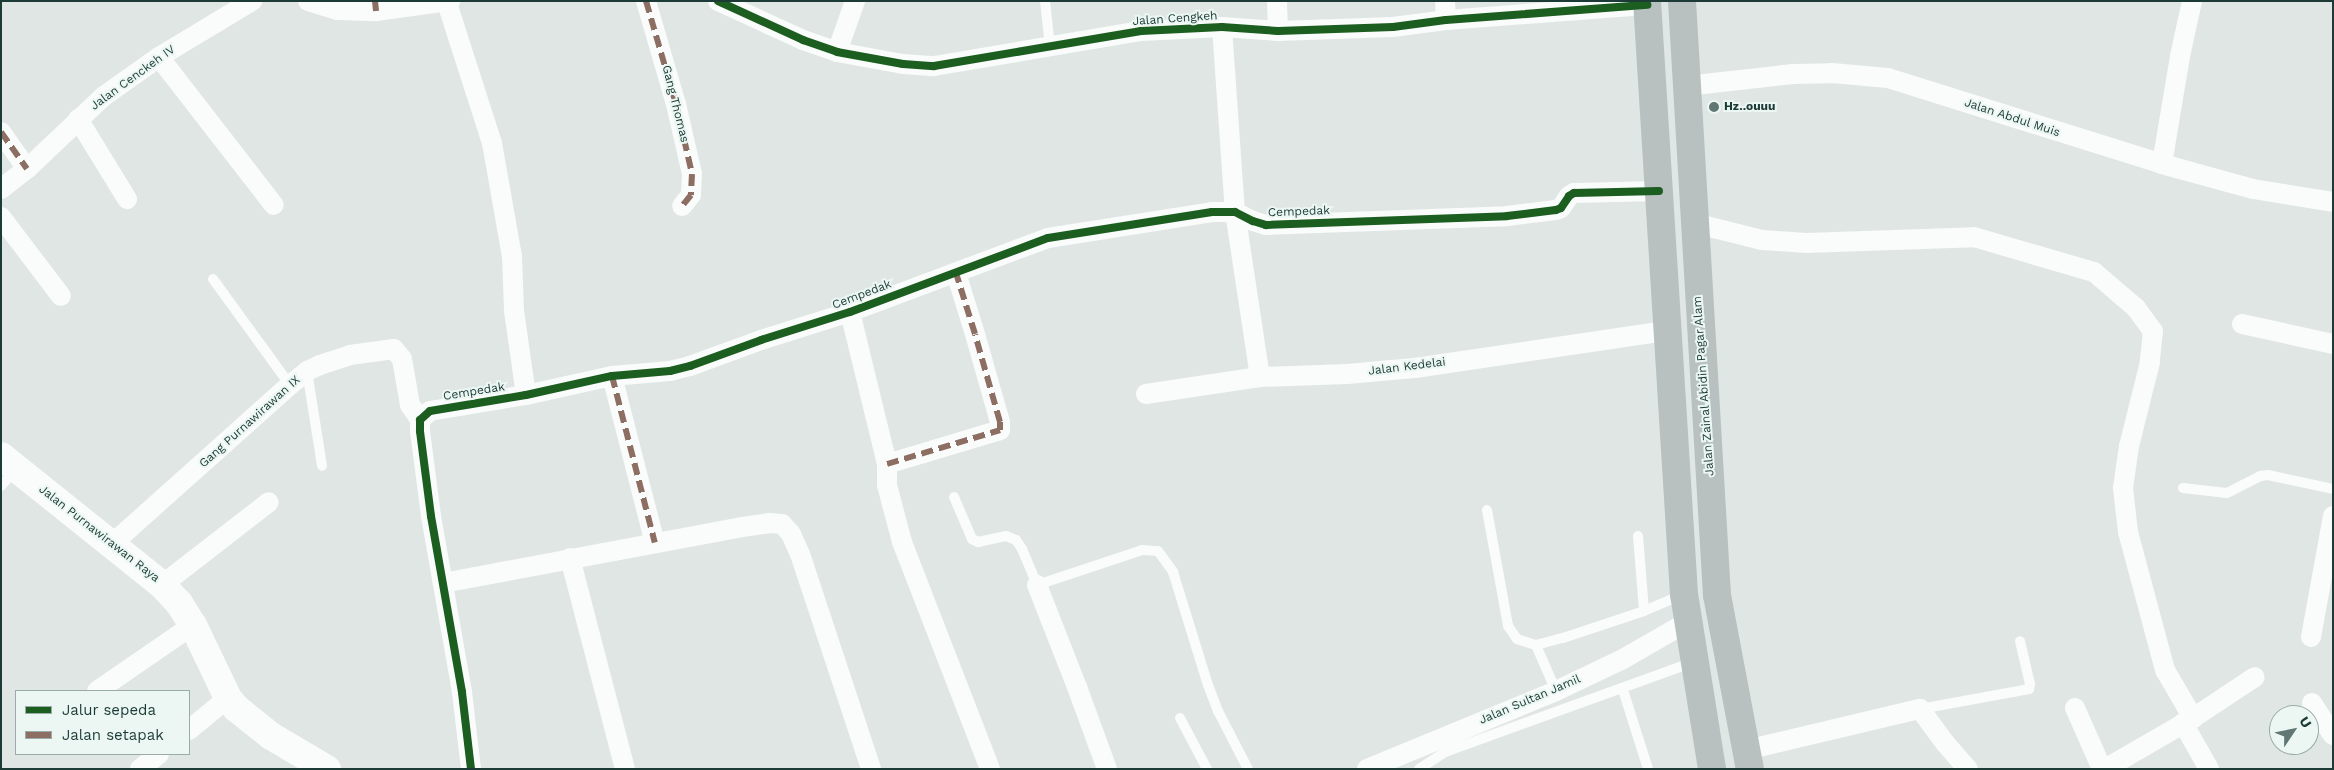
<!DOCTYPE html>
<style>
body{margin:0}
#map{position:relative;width:2334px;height:770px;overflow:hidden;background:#e0e6e4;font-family:"Work Sans",sans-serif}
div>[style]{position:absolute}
.lane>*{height:10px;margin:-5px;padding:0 5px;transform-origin:5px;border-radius:5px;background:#fafbfb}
.street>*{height:20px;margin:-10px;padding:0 10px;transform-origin:10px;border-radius:10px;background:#fafbfb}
.secondary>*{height:28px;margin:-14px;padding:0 14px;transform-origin:14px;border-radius:14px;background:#fafbfb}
.highway>*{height:28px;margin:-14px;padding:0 14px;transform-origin:14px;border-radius:14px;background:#b8c1c0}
.quiet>*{height:6px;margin-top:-3px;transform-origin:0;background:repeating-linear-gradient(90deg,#8d6e63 0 12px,transparent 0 18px)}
.cycleway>*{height:8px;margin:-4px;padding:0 4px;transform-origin:4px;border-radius:4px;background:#1b5e20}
.dots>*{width:14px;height:14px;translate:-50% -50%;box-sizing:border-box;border:2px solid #ecf7f3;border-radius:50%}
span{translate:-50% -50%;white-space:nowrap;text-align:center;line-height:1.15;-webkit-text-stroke:4px #ecf7f3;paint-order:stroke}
.street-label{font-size:12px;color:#1c3b36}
.poi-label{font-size:12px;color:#1c3b36;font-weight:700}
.left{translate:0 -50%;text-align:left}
.frame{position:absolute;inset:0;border:2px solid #1c3b36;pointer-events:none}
.legend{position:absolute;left:15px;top:690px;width:175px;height:65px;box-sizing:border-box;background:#ecf7f3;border:1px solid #99aca7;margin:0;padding:6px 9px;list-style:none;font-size:15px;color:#1c3b36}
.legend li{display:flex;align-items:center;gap:10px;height:25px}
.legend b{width:25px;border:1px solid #99aca7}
.north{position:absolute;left:2269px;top:705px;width:50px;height:50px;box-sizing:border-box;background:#ecf7f3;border:1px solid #99aca7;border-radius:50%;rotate:56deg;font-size:14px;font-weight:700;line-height:20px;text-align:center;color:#1c3b36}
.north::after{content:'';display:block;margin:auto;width:18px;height:22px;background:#617773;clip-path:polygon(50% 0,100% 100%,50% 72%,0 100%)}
</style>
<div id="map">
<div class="lane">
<div style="left:1045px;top:1px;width:45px;rotate:83.7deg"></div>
<div style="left:213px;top:279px;width:131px;rotate:54deg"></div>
<div style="left:307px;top:371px;width:96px;rotate:81deg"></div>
<div style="left:1px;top:486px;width:23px;rotate:-49deg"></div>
<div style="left:2183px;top:488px;width:44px;rotate:6.5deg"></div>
<div style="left:2227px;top:493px;width:38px;rotate:-27deg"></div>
<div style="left:2261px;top:476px;width:7px;rotate:-8deg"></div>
<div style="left:2268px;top:475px;width:66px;rotate:12.2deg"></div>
<div style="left:954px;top:497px;width:46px;rotate:66.8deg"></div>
<div style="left:972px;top:539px;width:7px;rotate:27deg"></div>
<div style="left:978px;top:542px;width:29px;rotate:-12deg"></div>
<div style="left:1006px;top:536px;width:11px;rotate:22deg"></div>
<div style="left:1016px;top:540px;width:11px;rotate:56deg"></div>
<div style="left:1022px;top:549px;width:39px;rotate:67deg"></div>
<div style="left:1037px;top:585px;width:111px;rotate:-18.4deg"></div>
<div style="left:1142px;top:550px;width:16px;rotate:4deg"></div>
<div style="left:1158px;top:551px;width:26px;rotate:54deg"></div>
<div style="left:1173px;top:572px;width:118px;rotate:72.8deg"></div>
<div style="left:1208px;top:685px;width:28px;rotate:69deg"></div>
<div style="left:1218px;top:711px;width:65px;rotate:62.7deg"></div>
<div style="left:1487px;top:510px;width:118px;rotate:79.7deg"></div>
<div style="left:1508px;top:626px;width:16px;rotate:55deg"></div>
<div style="left:1517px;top:639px;width:20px;rotate:18deg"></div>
<div style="left:1638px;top:536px;width:75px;rotate:85.4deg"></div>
<div style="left:1623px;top:690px;width:83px;rotate:72.4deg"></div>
<div style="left:1556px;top:691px;width:50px;rotate:-113.5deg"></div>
<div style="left:1536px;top:645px;width:28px;rotate:-15deg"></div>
<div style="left:1563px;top:638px;width:85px;rotate:-18.4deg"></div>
<div style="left:1644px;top:611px;width:43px;rotate:-23deg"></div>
<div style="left:1920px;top:709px;width:111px;rotate:-10.4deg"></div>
<div style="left:2029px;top:689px;width:5px;rotate:-79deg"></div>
<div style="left:2030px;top:684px;width:44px;rotate:-103.1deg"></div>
<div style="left:1180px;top:718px;width:58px;rotate:62.1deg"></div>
<div style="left:1419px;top:769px;width:31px;rotate:-33deg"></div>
<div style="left:1445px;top:752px;width:265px;rotate:-19.9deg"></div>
</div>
<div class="street">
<div style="left:308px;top:1px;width:31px;rotate:17deg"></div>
<div style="left:338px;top:10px;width:38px;rotate:2deg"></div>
<div style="left:376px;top:11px;width:75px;rotate:-7.7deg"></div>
<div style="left:646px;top:1px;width:107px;rotate:73.8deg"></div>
<div style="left:676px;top:104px;width:72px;rotate:77.1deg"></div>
<div style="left:692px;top:174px;width:21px;rotate:93deg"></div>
<div style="left:691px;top:195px;width:14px;rotate:129deg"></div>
<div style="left:718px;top:1px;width:94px;rotate:24.6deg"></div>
<div style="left:803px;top:40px;width:36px;rotate:19deg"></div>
<div style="left:837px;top:52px;width:67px;rotate:10.3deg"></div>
<div style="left:903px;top:64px;width:31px;rotate:4deg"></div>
<div style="left:934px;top:66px;width:210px;rotate:-9.6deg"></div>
<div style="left:1141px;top:31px;width:81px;rotate:-2.8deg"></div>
<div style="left:1222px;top:27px;width:56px;rotate:4.1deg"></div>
<div style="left:1278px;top:31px;width:115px;rotate:-2deg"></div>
<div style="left:1393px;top:27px;width:53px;rotate:-7.5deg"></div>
<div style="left:1446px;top:20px;width:202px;rotate:-4.3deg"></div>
<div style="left:1277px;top:1px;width:30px;rotate:88deg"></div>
<div style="left:1445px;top:1px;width:19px;rotate:87deg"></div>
<div style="left:447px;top:3px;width:147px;rotate:72.2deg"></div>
<div style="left:492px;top:143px;width:115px;rotate:80deg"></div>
<div style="left:512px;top:256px;width:55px;rotate:87.9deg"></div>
<div style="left:514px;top:311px;width:85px;rotate:81.9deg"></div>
<div style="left:1222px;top:27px;width:185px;rotate:86deg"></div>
<div style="left:1235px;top:212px;width:167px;rotate:81.4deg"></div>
<div style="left:837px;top:52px;width:54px;rotate:-70.6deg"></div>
<div style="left:159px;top:57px;width:187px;rotate:52.2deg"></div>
<div style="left:1686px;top:86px;width:108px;rotate:-6.4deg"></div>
<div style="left:1793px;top:74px;width:39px;rotate:-1deg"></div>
<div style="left:1832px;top:73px;width:56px;rotate:5.1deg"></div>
<div style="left:1888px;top:78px;width:287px;rotate:17.4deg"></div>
<div style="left:2162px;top:164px;width:94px;rotate:15.4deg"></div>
<div style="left:2253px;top:189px;width:81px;rotate:9.2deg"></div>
<div style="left:78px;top:119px;width:94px;rotate:58.5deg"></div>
<div style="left:1px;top:132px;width:45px;rotate:54.9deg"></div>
<div style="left:2162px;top:164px;width:109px;rotate:-80.5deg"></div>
<div style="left:2180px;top:56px;width:56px;rotate:-77.7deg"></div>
<div style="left:1px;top:189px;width:33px;rotate:-38deg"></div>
<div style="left:27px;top:169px;width:106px;rotate:-43.5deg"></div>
<div style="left:104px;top:96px;width:67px;rotate:-35.3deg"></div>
<div style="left:159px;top:57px;width:109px;rotate:-31.1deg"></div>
<div style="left:1px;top:217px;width:99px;rotate:52.8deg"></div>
<div style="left:1694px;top:223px;width:70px;rotate:14deg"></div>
<div style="left:1762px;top:240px;width:44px;rotate:3.9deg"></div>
<div style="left:1806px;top:243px;width:168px;rotate:-2deg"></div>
<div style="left:1974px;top:237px;width:125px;rotate:16.3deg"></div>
<div style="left:2094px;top:272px;width:55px;rotate:40.6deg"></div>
<div style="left:2136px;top:308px;width:29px;rotate:54deg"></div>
<div style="left:2153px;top:331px;width:31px;rotate:96deg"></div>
<div style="left:2150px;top:362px;width:87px;rotate:104deg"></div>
<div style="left:2129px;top:446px;width:42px;rotate:98.1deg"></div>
<div style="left:2123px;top:488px;width:44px;rotate:83.5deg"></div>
<div style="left:2128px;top:532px;width:143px;rotate:75deg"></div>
<div style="left:2165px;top:670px;width:56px;rotate:59.7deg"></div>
<div style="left:850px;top:312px;width:156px;rotate:76.3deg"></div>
<div style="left:887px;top:464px;width:21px;rotate:90deg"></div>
<div style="left:887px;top:485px;width:59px;rotate:75.3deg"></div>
<div style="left:902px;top:542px;width:243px;rotate:68.8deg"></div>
<div style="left:2242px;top:324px;width:93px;rotate:12.4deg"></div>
<div style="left:612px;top:376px;width:172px;rotate:75.6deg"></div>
<div style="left:1146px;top:394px;width:115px;rotate:-8.5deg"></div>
<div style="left:1260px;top:377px;width:87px;rotate:-2deg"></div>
<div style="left:1347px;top:374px;width:68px;rotate:-5deg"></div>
<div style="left:1415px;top:368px;width:255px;rotate:-8.4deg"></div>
<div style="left:887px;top:464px;width:118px;rotate:-16.7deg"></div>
<div style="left:1000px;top:430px;width:8px;rotate:-90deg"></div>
<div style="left:1000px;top:422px;width:91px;rotate:-105.9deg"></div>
<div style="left:975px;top:334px;width:64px;rotate:-107.3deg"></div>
<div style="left:112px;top:544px;width:239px;rotate:-41.8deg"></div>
<div style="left:290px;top:385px;width:22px;rotate:-39deg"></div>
<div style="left:307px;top:371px;width:14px;rotate:-25deg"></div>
<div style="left:320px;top:365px;width:32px;rotate:-18deg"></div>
<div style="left:350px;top:355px;width:44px;rotate:-7.8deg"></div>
<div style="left:394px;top:349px;width:13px;rotate:51deg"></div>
<div style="left:402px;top:359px;width:47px;rotate:80.1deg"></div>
<div style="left:410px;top:405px;width:18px;rotate:56deg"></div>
<div style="left:570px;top:558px;width:218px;rotate:75.4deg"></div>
<div style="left:443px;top:583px;width:304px;rotate:-10.6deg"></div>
<div style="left:742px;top:527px;width:27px;rotate:-8deg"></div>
<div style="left:769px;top:523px;width:13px;rotate:4deg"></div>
<div style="left:782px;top:524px;width:13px;rotate:48deg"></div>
<div style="left:791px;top:534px;width:22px;rotate:66deg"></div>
<div style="left:800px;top:554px;width:226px;rotate:71.7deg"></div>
<div style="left:162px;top:585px;width:135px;rotate:-37.8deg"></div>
<div style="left:1037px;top:585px;width:110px;rotate:68.6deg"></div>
<div style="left:1077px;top:687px;width:87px;rotate:69.9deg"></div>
<div style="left:2311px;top:637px;width:123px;rotate:-79.7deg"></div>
<div style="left:97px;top:691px;width:116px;rotate:-34.5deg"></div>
<div style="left:2312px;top:703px;width:38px;rotate:57deg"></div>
<div style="left:2075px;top:708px;width:67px;rotate:66.1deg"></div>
<div style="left:2183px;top:723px;width:53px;rotate:60.5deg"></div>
<div style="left:189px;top:730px;width:50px;rotate:-39.4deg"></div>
<div style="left:1746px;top:750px;width:179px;rotate:-13.3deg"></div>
<div style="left:1920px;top:709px;width:42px;rotate:53.7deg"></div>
<div style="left:1945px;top:743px;width:35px;rotate:49deg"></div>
<div style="left:140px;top:769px;width:24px;rotate:-38deg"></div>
<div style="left:471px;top:769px;width:78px;rotate:-96.7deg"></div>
<div style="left:462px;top:692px;width:179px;rotate:-100deg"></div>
<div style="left:431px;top:516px;width:86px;rotate:-97.4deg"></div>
<div style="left:420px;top:431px;width:11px;rotate:-90deg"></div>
<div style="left:420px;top:420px;width:13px;rotate:-42deg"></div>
<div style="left:430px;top:411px;width:97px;rotate:-9.5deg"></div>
<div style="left:526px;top:395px;width:88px;rotate:-12.5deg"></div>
<div style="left:612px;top:376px;width:58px;rotate:-4.9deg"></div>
<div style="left:670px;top:371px;width:21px;rotate:-14deg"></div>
<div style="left:690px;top:366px;width:76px;rotate:-20.1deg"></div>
<div style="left:761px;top:340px;width:93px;rotate:-17.5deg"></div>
<div style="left:850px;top:312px;width:211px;rotate:-20.5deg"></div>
<div style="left:1048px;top:238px;width:166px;rotate:-9deg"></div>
<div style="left:1212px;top:212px;width:23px"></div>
<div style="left:1235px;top:212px;width:20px;rotate:27deg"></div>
<div style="left:1253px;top:221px;width:14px;rotate:17deg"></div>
<div style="left:1266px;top:225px;width:241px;rotate:-2.1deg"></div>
<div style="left:1507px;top:216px;width:49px;rotate:-7deg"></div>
<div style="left:1556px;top:210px;width:5px;rotate:-22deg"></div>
<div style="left:1561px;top:208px;width:14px;rotate:-56deg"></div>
<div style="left:1569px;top:196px;width:6px;rotate:-31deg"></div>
<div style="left:1574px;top:193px;width:85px;rotate:-1.3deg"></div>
<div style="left:1367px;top:769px;width:204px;rotate:-22.4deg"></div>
<div style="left:1556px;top:691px;width:74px;rotate:-25.5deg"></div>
<div style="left:1623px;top:659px;width:76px;rotate:-29.9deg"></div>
<div style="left:2105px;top:769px;width:102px;rotate:-30.1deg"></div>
<div style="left:2193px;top:718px;width:74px;rotate:-33.5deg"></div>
</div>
<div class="secondary">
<div style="left:1px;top:456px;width:206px;rotate:38.7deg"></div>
<div style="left:162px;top:585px;width:25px;rotate:47deg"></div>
<div style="left:179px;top:603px;width:26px;rotate:58deg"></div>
<div style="left:193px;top:625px;width:81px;rotate:64.4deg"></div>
<div style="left:228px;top:698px;width:13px;rotate:51deg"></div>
<div style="left:236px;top:708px;width:45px;rotate:38.7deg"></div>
<div style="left:271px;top:736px;width:65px;rotate:30.5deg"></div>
</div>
<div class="highway">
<div style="left:1647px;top:1px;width:594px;rotate:86.43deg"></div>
<div style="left:1684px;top:594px;width:177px;rotate:80.9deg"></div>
<div style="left:1682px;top:1px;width:595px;rotate:86.63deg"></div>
<div style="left:1717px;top:595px;width:177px;rotate:79.3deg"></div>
</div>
<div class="quiet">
<div style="left:375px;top:1px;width:10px;rotate:84deg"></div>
<div style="left:646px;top:1px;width:107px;rotate:73.8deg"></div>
<div style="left:676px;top:104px;width:72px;rotate:77.1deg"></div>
<div style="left:692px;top:174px;width:21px;rotate:93deg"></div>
<div style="left:691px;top:195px;width:14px;rotate:129deg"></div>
<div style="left:1px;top:132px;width:45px;rotate:54.9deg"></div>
<div style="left:612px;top:376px;width:172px;rotate:75.6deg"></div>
<div style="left:887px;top:464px;width:118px;rotate:-16.7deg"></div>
<div style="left:1000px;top:430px;width:8px;rotate:-90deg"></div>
<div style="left:1000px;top:422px;width:91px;rotate:-105.9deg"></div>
<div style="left:975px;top:334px;width:64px;rotate:-107.3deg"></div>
</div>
<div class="cycleway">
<div style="left:718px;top:1px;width:94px;rotate:24.6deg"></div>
<div style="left:803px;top:40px;width:36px;rotate:19deg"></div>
<div style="left:837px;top:52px;width:67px;rotate:10.3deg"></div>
<div style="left:903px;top:64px;width:31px;rotate:4deg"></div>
<div style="left:934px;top:66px;width:210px;rotate:-9.6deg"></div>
<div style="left:1141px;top:31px;width:81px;rotate:-2.8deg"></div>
<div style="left:1222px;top:27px;width:56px;rotate:4.1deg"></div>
<div style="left:1278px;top:31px;width:115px;rotate:-2deg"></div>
<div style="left:1393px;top:27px;width:53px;rotate:-7.5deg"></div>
<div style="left:1446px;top:20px;width:202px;rotate:-4.3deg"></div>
<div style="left:471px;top:769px;width:78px;rotate:-96.7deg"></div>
<div style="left:462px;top:692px;width:179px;rotate:-100deg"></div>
<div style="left:431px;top:516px;width:86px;rotate:-97.4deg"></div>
<div style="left:420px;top:431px;width:11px;rotate:-90deg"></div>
<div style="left:420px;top:420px;width:13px;rotate:-42deg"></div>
<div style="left:430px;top:411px;width:97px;rotate:-9.5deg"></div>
<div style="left:526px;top:395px;width:88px;rotate:-12.5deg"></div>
<div style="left:612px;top:376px;width:58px;rotate:-4.9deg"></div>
<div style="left:670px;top:371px;width:21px;rotate:-14deg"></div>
<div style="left:690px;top:366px;width:76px;rotate:-20.1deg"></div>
<div style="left:761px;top:340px;width:93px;rotate:-17.5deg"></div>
<div style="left:850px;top:312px;width:211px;rotate:-20.5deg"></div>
<div style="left:1048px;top:238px;width:166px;rotate:-9deg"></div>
<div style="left:1212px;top:212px;width:23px"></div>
<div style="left:1235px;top:212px;width:20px;rotate:27deg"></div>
<div style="left:1253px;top:221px;width:14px;rotate:17deg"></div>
<div style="left:1266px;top:225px;width:241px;rotate:-2.1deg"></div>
<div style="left:1507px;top:216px;width:49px;rotate:-7deg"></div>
<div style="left:1556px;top:210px;width:5px;rotate:-22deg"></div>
<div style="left:1561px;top:208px;width:14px;rotate:-56deg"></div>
<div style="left:1569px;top:196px;width:6px;rotate:-31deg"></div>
<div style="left:1574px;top:193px;width:85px;rotate:-1.3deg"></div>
</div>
<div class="dots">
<div style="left:1714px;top:107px;background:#617773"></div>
</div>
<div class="street-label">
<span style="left:1175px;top:19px;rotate:-4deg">Jalan Cengkeh</span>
<span style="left:133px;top:78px;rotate:-36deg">Jalan Cenckeh IV</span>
<span style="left:675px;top:104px;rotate:76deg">Gang Thomas</span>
<span style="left:2012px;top:118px;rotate:18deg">Jalan Abdul Muis</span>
<span style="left:1299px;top:212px;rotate:-2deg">Cempedak</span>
<span style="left:862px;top:295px;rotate:-21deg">Cempedak</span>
<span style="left:1407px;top:367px;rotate:-7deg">Jalan Kedelai</span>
<span style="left:1704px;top:386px;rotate:-94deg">Jalan Zainal Abidin Pagar Alam</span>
<span style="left:474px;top:392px;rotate:-9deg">Cempedak</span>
<span style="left:250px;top:422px;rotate:-42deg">Gang Purnawirawan IX</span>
<span style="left:99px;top:534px;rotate:38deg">Jalan Purnawirawan Raya</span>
<span style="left:1530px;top:700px;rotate:-23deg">Jalan Sultan Jamil</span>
</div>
<div class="poi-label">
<span class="left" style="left:1724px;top:107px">Hz..ouuu</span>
</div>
<div class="frame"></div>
<ul class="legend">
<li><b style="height:6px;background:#1b5e20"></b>Jalur sepeda</li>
<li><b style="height:6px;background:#8d6e63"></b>Jalan setapak</li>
</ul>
<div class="north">U</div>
</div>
